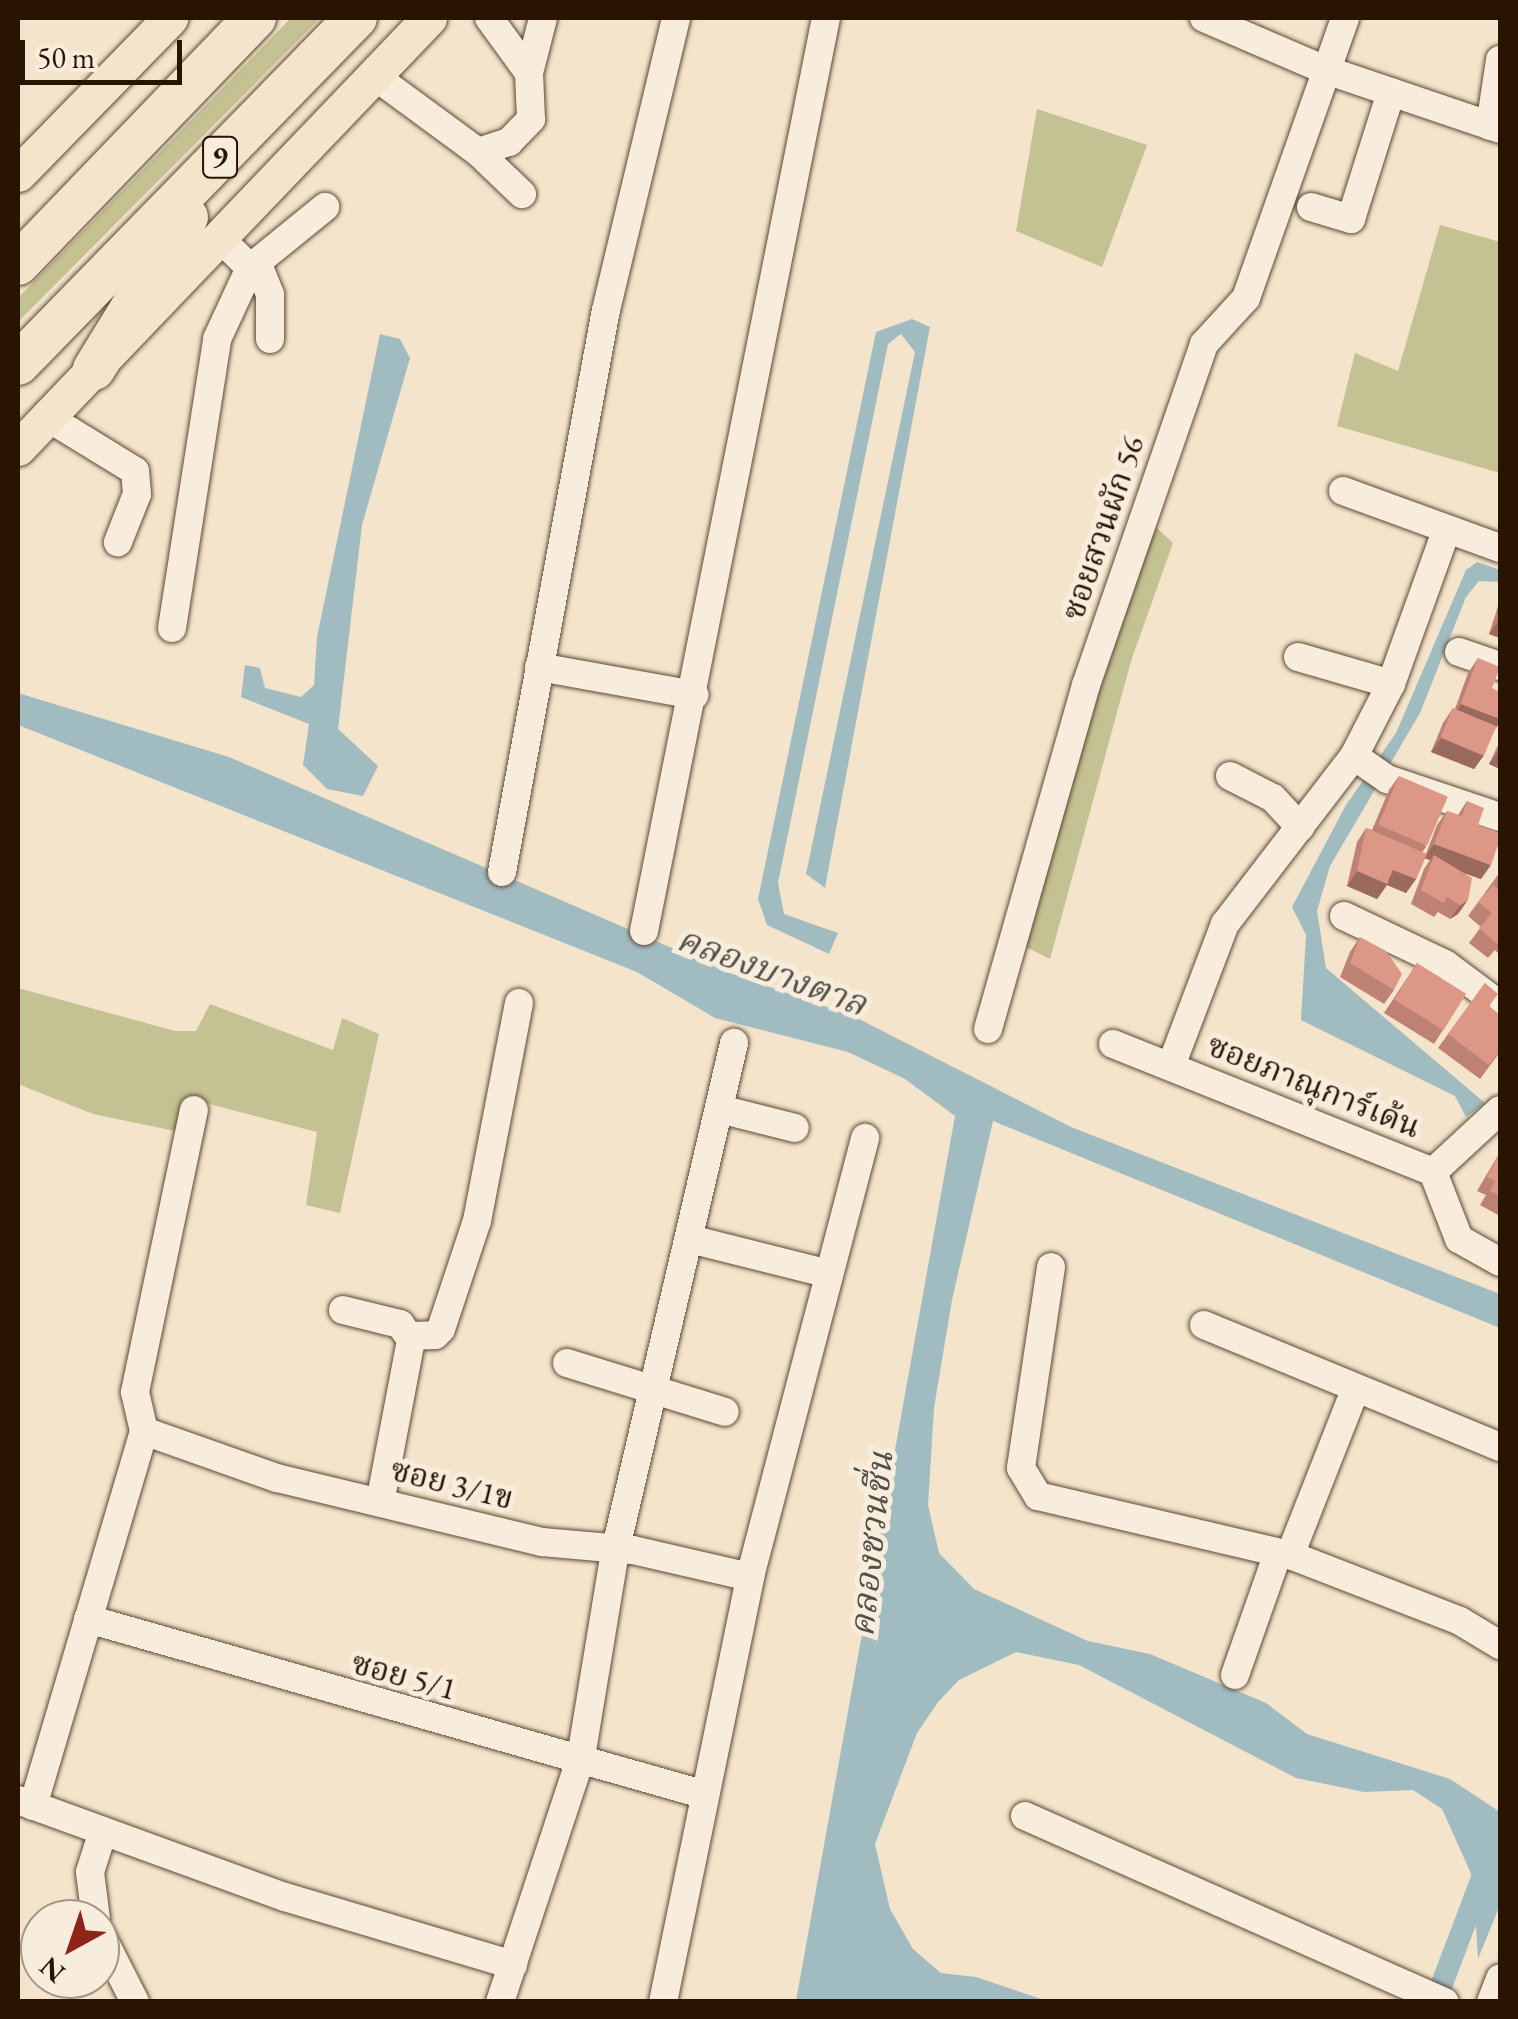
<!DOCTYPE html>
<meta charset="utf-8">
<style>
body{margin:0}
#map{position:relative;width:1518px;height:2019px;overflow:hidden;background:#f4e4cb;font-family:"EB Garamond","Noto Serif Thai",serif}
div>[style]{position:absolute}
.green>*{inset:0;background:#c4c192}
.water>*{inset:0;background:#a1bcc1}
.canal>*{height:22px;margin:-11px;padding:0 11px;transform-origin:11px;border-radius:11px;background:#a1bcc1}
.roads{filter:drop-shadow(0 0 2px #5c4834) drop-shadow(0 0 2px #5c4834)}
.minor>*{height:28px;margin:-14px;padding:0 14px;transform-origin:14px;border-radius:14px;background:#f8eddd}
.major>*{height:35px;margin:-17.5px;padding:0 17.5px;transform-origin:17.5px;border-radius:17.5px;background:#f4e4cb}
.highway>*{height:42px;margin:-21px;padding:0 21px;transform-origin:21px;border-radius:21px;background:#f4e4cb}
.wall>*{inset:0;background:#be8274}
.shaded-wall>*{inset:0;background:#9b6a5e}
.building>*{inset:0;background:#dd9787;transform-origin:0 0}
span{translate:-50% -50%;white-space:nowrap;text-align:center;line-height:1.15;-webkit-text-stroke:10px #f8eddd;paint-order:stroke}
.shield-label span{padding:2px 8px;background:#f8eddd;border:2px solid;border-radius:8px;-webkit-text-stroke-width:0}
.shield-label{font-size:30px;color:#291402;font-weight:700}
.street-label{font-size:32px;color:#291402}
.water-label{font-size:35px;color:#534f45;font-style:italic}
.frame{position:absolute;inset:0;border:20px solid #291402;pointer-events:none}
.north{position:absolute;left:20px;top:1899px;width:100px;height:100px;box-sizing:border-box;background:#f8eddd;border:2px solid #a59685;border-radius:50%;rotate:220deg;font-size:28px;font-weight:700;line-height:40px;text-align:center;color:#291402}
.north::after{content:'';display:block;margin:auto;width:35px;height:45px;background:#8f2418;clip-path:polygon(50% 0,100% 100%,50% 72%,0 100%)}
.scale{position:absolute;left:20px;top:40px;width:162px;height:45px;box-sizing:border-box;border:5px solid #291402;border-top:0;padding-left:12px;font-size:30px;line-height:35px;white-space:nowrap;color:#291402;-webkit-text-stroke:8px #f8eddd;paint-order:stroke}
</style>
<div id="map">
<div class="green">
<div style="clip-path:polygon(291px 18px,320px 18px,18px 322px,18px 298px)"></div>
<div style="clip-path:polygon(1037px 109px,1147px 145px,1102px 267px,1016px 231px)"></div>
<div style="clip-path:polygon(1440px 225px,1500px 242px,1500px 473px,1337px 426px,1355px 353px,1398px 371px)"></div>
<div style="clip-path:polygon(1156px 527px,1173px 543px,1131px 661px,1050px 959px,1026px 947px,1095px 683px)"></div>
<div style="clip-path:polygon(18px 988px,175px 1031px,196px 1031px,210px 1004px,333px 1050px,342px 1018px,379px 1034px,340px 1213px,306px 1205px,317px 1132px,190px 1099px,180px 1132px,93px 1114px,18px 1084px)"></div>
</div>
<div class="water">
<div style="clip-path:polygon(912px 319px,930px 327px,825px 888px,806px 874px,915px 352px,901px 334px,888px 344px,778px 883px,784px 914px,838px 933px,829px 954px,767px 925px,758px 899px,876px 332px)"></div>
<div style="clip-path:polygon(380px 334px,400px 339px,410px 358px,362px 525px,338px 729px,378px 766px,363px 796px,327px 789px,303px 765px,309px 724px,241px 697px,245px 665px,260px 668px,265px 688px,301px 697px,314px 685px,317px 637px)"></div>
<div style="clip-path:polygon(1477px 562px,1500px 570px,1500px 582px,1479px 581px,1466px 597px,1420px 713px,1330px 866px,1317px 911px,1326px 968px,1485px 1103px,1466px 1117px,1455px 1096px,1301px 1020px,1306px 935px,1292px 907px,1346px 805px,1396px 733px,1466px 570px)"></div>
<div style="clip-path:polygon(18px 693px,229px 757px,730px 973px,855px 1017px,1071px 1127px,1500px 1294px,1500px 1328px,993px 1121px,952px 1300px,934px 1408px,928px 1505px,939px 1553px,974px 1589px,1088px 1641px,1150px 1654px,1266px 1703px,1307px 1734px,1450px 1779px,1500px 1812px,1500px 1905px,1478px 1959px,1473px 1878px,1442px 1809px,1413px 1790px,1364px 1792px,1296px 1778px,1079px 1665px,1016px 1652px,959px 1680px,938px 1702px,917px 1733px,875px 1844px,890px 1909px,913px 1949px,941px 1973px,976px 1977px,1047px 2001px,796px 2001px,955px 1116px,905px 1079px,848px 1052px,715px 1018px,637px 972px,18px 725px)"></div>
</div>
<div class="canal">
<div style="left:1435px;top:2002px;width:138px;rotate:-69.2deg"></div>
</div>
<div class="roads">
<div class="minor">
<div style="left:1204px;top:18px;width:129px;rotate:23.2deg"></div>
<div style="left:1323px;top:69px;width:187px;rotate:18.7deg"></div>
<div style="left:529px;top:73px;width:57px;rotate:-75.7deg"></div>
<div style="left:376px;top:77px;width:127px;rotate:36.3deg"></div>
<div style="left:478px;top:152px;width:33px;rotate:-18deg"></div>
<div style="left:509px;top:142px;width:32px;rotate:-46deg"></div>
<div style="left:531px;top:119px;width:46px;rotate:-92.5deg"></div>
<div style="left:529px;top:73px;width:68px;rotate:-126deg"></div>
<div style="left:1490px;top:126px;width:67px;rotate:-81.4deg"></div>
<div style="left:478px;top:152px;width:61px;rotate:43.7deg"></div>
<div style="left:1311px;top:207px;width:42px;rotate:16.7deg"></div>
<div style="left:1351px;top:219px;width:133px;rotate:-72.5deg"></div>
<div style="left:257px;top:262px;width:35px;rotate:68deg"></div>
<div style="left:270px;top:295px;width:44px;rotate:90deg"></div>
<div style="left:250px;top:268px;width:97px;rotate:-39.1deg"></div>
<div style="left:47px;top:417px;width:103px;rotate:31.5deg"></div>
<div style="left:135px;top:471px;width:23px;rotate:85deg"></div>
<div style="left:137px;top:494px;width:52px;rotate:111.6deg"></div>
<div style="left:1343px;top:491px;width:167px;rotate:20deg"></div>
<div style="left:172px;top:628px;width:292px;rotate:-81.1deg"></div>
<div style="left:217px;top:339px;width:78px;rotate:-65.1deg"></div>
<div style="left:250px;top:268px;width:42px;rotate:-135deg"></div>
<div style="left:1459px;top:652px;width:43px;rotate:18.9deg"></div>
<div style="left:1298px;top:657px;width:97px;rotate:16.2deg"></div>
<div style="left:539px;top:667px;width:158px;rotate:10.2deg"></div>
<div style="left:1354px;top:756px;width:40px;rotate:34.9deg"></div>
<div style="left:1387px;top:779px;width:119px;rotate:18.6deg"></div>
<div style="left:1230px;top:776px;width:48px;rotate:27.1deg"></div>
<div style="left:1273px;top:798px;width:40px;rotate:47deg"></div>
<div style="left:502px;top:872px;width:572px;rotate:-79.52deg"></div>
<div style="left:606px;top:310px;width:300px;rotate:-76.5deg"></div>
<div style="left:1344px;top:916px;width:112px;rotate:25.4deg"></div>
<div style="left:1445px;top:964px;width:69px;rotate:36.7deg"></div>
<div style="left:644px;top:931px;width:931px;rotate:-78.73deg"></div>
<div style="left:988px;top:1029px;width:358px;rotate:-74.1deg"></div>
<div style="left:1086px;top:685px;width:361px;rotate:-70.9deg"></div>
<div style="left:1204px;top:344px;width:62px;rotate:-47.6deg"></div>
<div style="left:1246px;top:298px;width:297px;rotate:-70.5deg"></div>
<div style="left:1113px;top:1044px;width:345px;rotate:21.8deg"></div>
<div style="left:1433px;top:1172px;width:72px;rotate:68.8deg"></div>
<div style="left:1459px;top:1239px;width:47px;rotate:29.3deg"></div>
<div style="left:1171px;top:1066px;width:152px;rotate:-69.2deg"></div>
<div style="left:1225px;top:924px;width:212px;rotate:-52.5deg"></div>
<div style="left:1354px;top:756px;width:81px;rotate:-62.8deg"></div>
<div style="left:1391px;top:684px;width:163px;rotate:-70.2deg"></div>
<div style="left:720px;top:1109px;width:77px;rotate:14.2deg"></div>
<div style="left:1433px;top:1172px;width:91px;rotate:-42.8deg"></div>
<div style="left:690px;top:1239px;width:143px;rotate:14.1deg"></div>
<div style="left:1051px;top:1267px;width:203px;rotate:98.5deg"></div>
<div style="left:1021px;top:1468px;width:33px;rotate:59deg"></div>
<div style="left:1038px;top:1496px;width:259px;rotate:13.2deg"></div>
<div style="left:1290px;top:1555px;width:182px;rotate:21.2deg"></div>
<div style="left:1460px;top:1621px;width:47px;rotate:31deg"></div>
<div style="left:343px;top:1310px;width:59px;rotate:13.8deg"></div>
<div style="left:400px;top:1324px;width:19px;rotate:55deg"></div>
<div style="left:411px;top:1340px;width:165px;rotate:100.8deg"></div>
<div style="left:1204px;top:1325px;width:320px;rotate:22.4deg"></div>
<div style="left:410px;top:1336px;width:25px;rotate:-2deg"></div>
<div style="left:435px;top:1335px;width:8px;rotate:-45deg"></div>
<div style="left:441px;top:1329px;width:114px;rotate:-71.6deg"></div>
<div style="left:477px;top:1221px;width:222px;rotate:-79.1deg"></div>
<div style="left:567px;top:1363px;width:165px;rotate:17.2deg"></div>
<div style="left:144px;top:1431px;width:141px;rotate:19.5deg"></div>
<div style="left:277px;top:1478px;width:273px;rotate:13.6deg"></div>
<div style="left:542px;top:1542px;width:91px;rotate:5deg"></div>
<div style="left:633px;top:1550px;width:120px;rotate:13deg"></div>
<div style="left:1290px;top:1555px;width:177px;rotate:-68.5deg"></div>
<div style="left:88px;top:1619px;width:638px;rotate:15.91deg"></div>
<div style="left:1235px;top:1675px;width:129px;rotate:-70.6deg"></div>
<div style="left:18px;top:1800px;width:284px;rotate:20deg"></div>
<div style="left:285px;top:1897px;width:238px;rotate:16.6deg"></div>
<div style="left:33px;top:1806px;width:391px;rotate:-73.5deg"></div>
<div style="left:144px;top:1431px;width:40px;rotate:-103deg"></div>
<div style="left:135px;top:1392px;width:288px;rotate:-78.2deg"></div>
<div style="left:1025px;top:1816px;width:459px;rotate:23.9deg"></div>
<div style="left:96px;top:1919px;width:47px;rotate:-97.3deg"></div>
<div style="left:90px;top:1872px;width:43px;rotate:-72.4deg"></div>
<div style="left:100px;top:1933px;width:77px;rotate:63.1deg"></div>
<div style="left:500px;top:2002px;width:258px;rotate:-71.7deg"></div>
<div style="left:581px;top:1757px;width:208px;rotate:-80.6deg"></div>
<div style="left:615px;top:1552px;width:523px;rotate:-76.84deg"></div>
<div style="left:663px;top:2002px;width:434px;rotate:-78.4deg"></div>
<div style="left:750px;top:1577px;width:454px;rotate:-75.3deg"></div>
<div style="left:1491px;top:2002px;width:25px;rotate:-69deg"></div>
</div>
<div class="major">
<div style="left:18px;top:174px;width:218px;rotate:-45.7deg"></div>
<div style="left:18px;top:448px;width:595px;rotate:-46.29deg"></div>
</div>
<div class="highway">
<div style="left:18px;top:264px;width:342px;rotate:-46.1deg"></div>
<div style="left:18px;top:364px;width:484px;rotate:-45.7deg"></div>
<div style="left:94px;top:369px;width:178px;rotate:-58.5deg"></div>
</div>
</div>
<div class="wall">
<div style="clip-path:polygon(1500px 600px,1500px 638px,1489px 634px)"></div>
<div style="clip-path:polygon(1478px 658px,1492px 688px,1500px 722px,1493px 732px,1484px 755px,1474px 769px,1431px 752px,1443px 723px,1453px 708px,1455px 709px,1468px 673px)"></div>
<div style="clip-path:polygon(1500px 741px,1500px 769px,1489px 764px)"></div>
<div style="clip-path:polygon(1399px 776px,1426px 847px,1422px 852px,1426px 854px,1437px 825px,1447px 811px,1458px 815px,1467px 801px,1478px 825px,1481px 879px,1466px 874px,1458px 914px,1450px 919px,1438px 912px,1434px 917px,1411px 904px,1424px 869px,1430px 860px,1425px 858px,1416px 879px,1406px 893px,1387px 885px,1377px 899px,1347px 886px,1357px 842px,1366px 828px,1372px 830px,1389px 790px)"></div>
<div style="clip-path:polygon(1500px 872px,1500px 955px,1495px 950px,1488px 958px,1469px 943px,1481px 927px,1468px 916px)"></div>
<div style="clip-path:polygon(1360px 937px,1394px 990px,1384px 1004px,1340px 977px,1350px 952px)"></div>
<div style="clip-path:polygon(1417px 963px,1443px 1030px,1434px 1044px,1384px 1013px)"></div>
<div style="clip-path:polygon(1485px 983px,1500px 1052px,1480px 1079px,1438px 1048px)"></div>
<div style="clip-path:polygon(1500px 1152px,1500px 1216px,1480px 1205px,1486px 1195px,1477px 1191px)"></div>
</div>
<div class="shaded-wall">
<div style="clip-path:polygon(1499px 620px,1500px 620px,1500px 638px,1489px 634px)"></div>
<div style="clip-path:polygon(1461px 704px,1500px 719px,1500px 722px,1492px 733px,1452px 718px)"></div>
<div style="clip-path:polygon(1441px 738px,1484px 755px,1474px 769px,1431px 752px)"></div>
<div style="clip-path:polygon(1499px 750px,1500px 751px,1500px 769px,1489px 764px)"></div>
<div style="clip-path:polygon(1434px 844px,1491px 865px,1481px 879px,1431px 861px,1434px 855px,1430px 860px,1424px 858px)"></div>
<div style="clip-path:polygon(1393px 870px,1416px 879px,1406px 893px,1387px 885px,1377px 899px,1347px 886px,1357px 871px)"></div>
<div style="clip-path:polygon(1468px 900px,1458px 914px,1450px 919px,1460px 905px)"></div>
</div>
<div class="building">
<div style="clip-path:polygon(1478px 658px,1500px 667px,1492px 688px,1500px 692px,1500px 719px,1461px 704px)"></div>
<div style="left:1453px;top:708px;width:47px;height:32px;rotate:23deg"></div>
<div style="left:1399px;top:776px;width:53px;height:53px;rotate:23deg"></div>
<div style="clip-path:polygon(1467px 801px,1484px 808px,1478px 825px,1500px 833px,1500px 839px,1491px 865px,1434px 844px,1447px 811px,1462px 816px)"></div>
<div style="clip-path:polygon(1366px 828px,1427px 854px,1416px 879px,1393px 870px,1387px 884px,1357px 871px)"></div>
<div style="clip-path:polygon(1434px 855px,1472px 878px,1468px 900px,1460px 905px,1447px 897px,1444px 903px,1421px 890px)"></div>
<div style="clip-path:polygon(1493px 885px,1500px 891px,1500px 940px,1497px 944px,1479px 928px,1492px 913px,1478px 902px)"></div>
<div style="clip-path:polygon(1360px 937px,1386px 951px,1402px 974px,1394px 990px,1350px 963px)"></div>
<div style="left:1417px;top:963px;width:58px;height:43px;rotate:32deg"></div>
<div style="clip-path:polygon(1485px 983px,1498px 994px,1489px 1006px,1500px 1015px,1500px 1051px,1489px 1065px,1448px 1034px)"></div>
<div style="clip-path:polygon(1500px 1152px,1500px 1196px,1490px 1191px,1495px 1181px,1487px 1177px)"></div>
</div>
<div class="shield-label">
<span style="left:220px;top:157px">9</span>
</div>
<div class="street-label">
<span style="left:1103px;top:528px;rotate:-71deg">ซอยสวนผัก 56</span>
<span style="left:1314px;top:1086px;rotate:22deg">ซอยภาณุการ์เด้น</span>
<span style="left:452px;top:1484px;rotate:14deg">ซอย 3/1ข</span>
<span style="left:404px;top:1676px;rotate:15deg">ซอย 5/1</span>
</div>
<div class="water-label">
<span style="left:772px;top:971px;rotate:20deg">คลองบางตาล</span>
<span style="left:871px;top:1544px;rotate:-84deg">คลองชวนชื่น</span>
</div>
<div class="frame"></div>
<div class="north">N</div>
<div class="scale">50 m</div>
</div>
